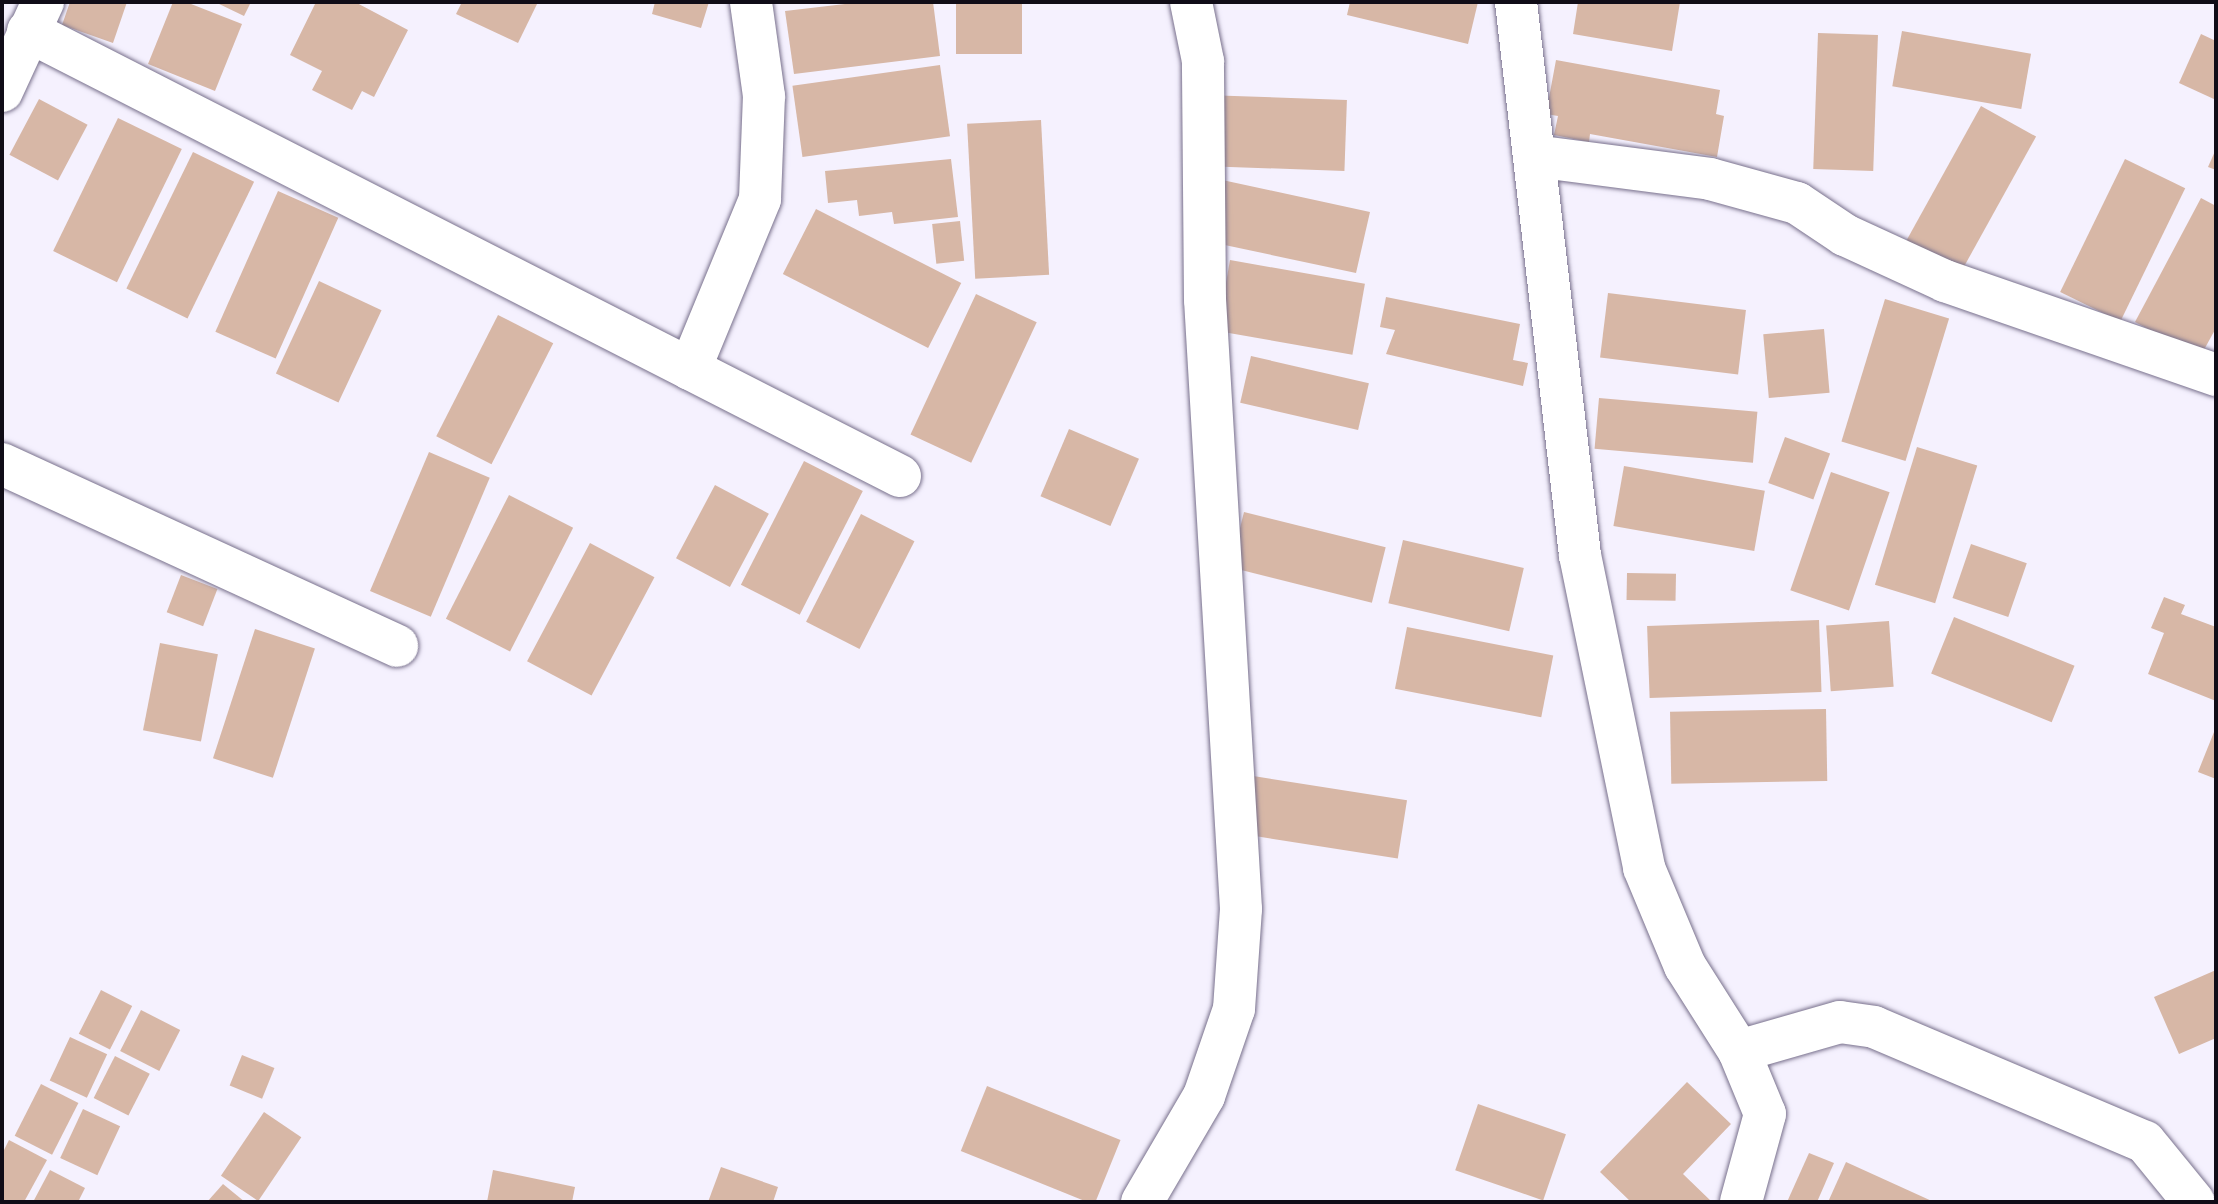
<!DOCTYPE html>
<style>
body{margin:0}
#map{position:relative;width:2218px;height:1204px;overflow:hidden;background:#f5f1fe;font-family:Raleway,sans-serif}
div>[style]{position:absolute}
.building>*{inset:0;background:#d7b7a6;transform-origin:0 0}
.roads{filter:drop-shadow(0 0 2px #78708c) drop-shadow(0 0 2px #78708c)}
.minor>*{height:42px;margin:-21px;padding:0 21px;transform-origin:21px;border-radius:21px;background:#fff}
span{translate:-50% -50%;white-space:nowrap;text-align:center;line-height:1.15;-webkit-text-stroke:8px #f5f1fe;paint-order:stroke}
.frame{position:absolute;inset:0;border:4px solid #100c17;pointer-events:none}
</style>
<div id="map">
<div class="building">
<div style="clip-path:polygon(70px 2px,127px 2px,113px 43px,62px 25px)"></div>
<div style="clip-path:polygon(173px 2px,186px 2px,242px 24px,215px 91px,148px 64px)"></div>
<div style="clip-path:polygon(215px 2px,251px 2px,244px 16px)"></div>
<div style="clip-path:polygon(316px 2px,355px 2px,408px 30px,374px 97px,362px 91px,352px 110px,312px 90px,322px 71px,290px 55px)"></div>
<div style="clip-path:polygon(462px 2px,538px 2px,518px 43px,456px 14px)"></div>
<div style="clip-path:polygon(655px 2px,709px 2px,701px 28px,652px 14px)"></div>
<div style="clip-path:polygon(862px 2px,933px 2px,940px 56px,794px 74px,785px 11px)"></div>
<div style="left:956px;top:2px;width:66px;height:52px"></div>
<div style="clip-path:polygon(1350px 2px,1478px 2px,1468px 44px,1347px 15px)"></div>
<div style="clip-path:polygon(1578px 2px,1680px 2px,1672px 51px,1573px 34px)"></div>
<div style="left:1902px;top:31px;width:131px;height:56px;rotate:10deg"></div>
<div style="left:1818px;top:33px;width:60px;height:136px;rotate:2deg"></div>
<div style="clip-path:polygon(2201px 34px,2216px 41px,2216px 100px,2179px 83px)"></div>
<div style="clip-path:polygon(1556px 60px,1720px 90px,1716px 114px,1724px 116px,1717px 157px,1590px 134px,1589px 142px,1554px 135px,1558px 116px,1546px 114px)"></div>
<div style="left:940px;top:65px;width:72px;height:149px;rotate:82deg"></div>
<div style="left:1204px;top:95px;width:143px;height:71px;rotate:2deg"></div>
<div style="left:39px;top:99px;width:55px;height:63px;rotate:28deg"></div>
<div style="left:1981px;top:106px;width:63px;height:175px;rotate:29deg"></div>
<div style="left:118px;top:118px;width:71px;height:148px;rotate:26deg"></div>
<div style="left:1041px;top:120px;width:155px;height:74px;rotate:87deg"></div>
<div style="clip-path:polygon(2216px 149px,2216px 170px,2208px 167px)"></div>
<div style="left:193px;top:152px;width:68px;height:152px;rotate:26deg"></div>
<div style="clip-path:polygon(951px 159px,958px 217px,894px 224px,892px 212px,859px 216px,857px 200px,828px 203px,825px 171px)"></div>
<div style="left:2125px;top:159px;width:67px;height:148px;rotate:26deg"></div>
<div style="clip-path:polygon(1213px 178px,1370px 212px,1356px 273px,1220px 244px)"></div>
<div style="left:278px;top:191px;width:66px;height:154px;rotate:24deg"></div>
<div style="clip-path:polygon(2201px 198px,2216px 206px,2216px 328px,2200px 357px,2135px 322px)"></div>
<div style="left:816px;top:209px;width:163px;height:73px;rotate:27deg"></div>
<div style="left:960px;top:221px;width:40px;height:28px;rotate:84deg"></div>
<div style="left:1230px;top:260px;width:137px;height:72px;rotate:10deg"></div>
<div style="left:319px;top:281px;width:69px;height:102px;rotate:25deg"></div>
<div style="left:1608px;top:293px;width:139px;height:65px;rotate:7deg"></div>
<div style="left:976px;top:294px;width:67px;height:155px;rotate:25deg"></div>
<div style="clip-path:polygon(1386px 297px,1520px 324px,1513px 360px,1528px 363px,1523px 386px,1386px 354px,1395px 330px,1380px 327px)"></div>
<div style="left:1885px;top:299px;width:67px;height:149px;rotate:17deg"></div>
<div style="left:498px;top:315px;width:62px;height:136px;rotate:27deg"></div>
<div style="left:1824px;top:329px;width:64px;height:61px;rotate:85deg"></div>
<div style="left:1251px;top:356px;width:121px;height:48px;rotate:13deg"></div>
<div style="left:1599px;top:398px;width:159px;height:51px;rotate:5deg"></div>
<div style="left:1069px;top:429px;width:76px;height:73px;rotate:23deg"></div>
<div style="left:1785px;top:437px;width:48px;height:49px;rotate:20deg"></div>
<div style="left:1917px;top:447px;width:63px;height:144px;rotate:17deg"></div>
<div style="left:429px;top:452px;width:66px;height:151px;rotate:23deg"></div>
<div style="left:804px;top:461px;width:66px;height:139px;rotate:27deg"></div>
<div style="left:1624px;top:466px;width:143px;height:61px;rotate:10deg"></div>
<div style="left:1831px;top:472px;width:62px;height:125px;rotate:19deg"></div>
<div style="left:715px;top:485px;width:61px;height:83px;rotate:28deg"></div>
<div style="left:509px;top:495px;width:72px;height:139px;rotate:27deg"></div>
<div style="left:1244px;top:512px;width:146px;height:57px;rotate:14deg"></div>
<div style="left:861px;top:514px;width:60px;height:121px;rotate:27deg"></div>
<div style="left:1403px;top:540px;width:124px;height:65px;rotate:13deg"></div>
<div style="left:590px;top:543px;width:73px;height:134px;rotate:28deg"></div>
<div style="left:1971px;top:544px;width:59px;height:57px;rotate:19deg"></div>
<div style="left:1627px;top:573px;width:49px;height:27px;rotate:1deg"></div>
<div style="left:181px;top:575px;width:39px;height:40px;rotate:21deg"></div>
<div style="clip-path:polygon(2164px 597px,2185px 605px,2181px 614px,2216px 627px,2216px 701px,2148px 674px,2164px 633px,2151px 628px)"></div>
<div style="left:1954px;top:617px;width:130px;height:61px;rotate:22deg"></div>
<div style="left:1819px;top:620px;width:72px;height:172px;rotate:88deg"></div>
<div style="left:1889px;top:621px;width:66px;height:63px;rotate:86deg"></div>
<div style="left:1407px;top:627px;width:149px;height:63px;rotate:11deg"></div>
<div style="left:255px;top:629px;width:63px;height:136px;rotate:18deg"></div>
<div style="left:160px;top:643px;width:59px;height:89px;rotate:11deg"></div>
<div style="left:1826px;top:709px;width:72px;height:156px;rotate:89deg"></div>
<div style="clip-path:polygon(2216px 727px,2216px 779px,2198px 772px)"></div>
<div style="left:1247px;top:775px;width:162px;height:59px;rotate:9deg"></div>
<div style="clip-path:polygon(2216px 970px,2216px 1038px,2179px 1054px,2154px 997px)"></div>
<div style="left:101px;top:990px;width:35px;height:49px;rotate:27deg"></div>
<div style="left:141px;top:1010px;width:44px;height:46px;rotate:27deg"></div>
<div style="left:70px;top:1037px;width:41px;height:48px;rotate:25deg"></div>
<div style="left:242px;top:1055px;width:35px;height:33px;rotate:22deg"></div>
<div style="left:115px;top:1056px;width:39px;height:47px;rotate:27deg"></div>
<div style="clip-path:polygon(1687px 1082px,1731px 1124px,1683px 1174px,1712px 1202px,1631px 1202px,1600px 1172px)"></div>
<div style="left:41px;top:1084px;width:42px;height:58px;rotate:27deg"></div>
<div style="left:987px;top:1086px;width:144px;height:70px;rotate:22deg"></div>
<div style="left:1478px;top:1104px;width:93px;height:70px;rotate:19deg"></div>
<div style="left:83px;top:1109px;width:41px;height:54px;rotate:25deg"></div>
<div style="left:264px;top:1112px;width:45px;height:77px;rotate:34deg"></div>
<div style="clip-path:polygon(9px 1140px,47px 1160px,24px 1202px,2px 1201px,2px 1154px)"></div>
<div style="clip-path:polygon(1809px 1153px,1834px 1163px,1817px 1202px,1787px 1202px)"></div>
<div style="clip-path:polygon(1846px 1162px,1934px 1202px,1828px 1202px)"></div>
<div style="clip-path:polygon(721px 1167px,778px 1187px,773px 1202px,708px 1202px)"></div>
<div style="clip-path:polygon(50px 1170px,85px 1188px,78px 1202px,33px 1202px)"></div>
<div style="clip-path:polygon(493px 1170px,575px 1187px,572px 1202px,487px 1202px)"></div>
<div style="clip-path:polygon(223px 1184px,245px 1202px,207px 1202px)"></div>
</div>
<div class="roads">
<div class="minor">
<div style="left:1516px;top:2px;width:557px;rotate:83.4deg"></div>
<div style="left:1580px;top:555px;width:319px;rotate:78.4deg"></div>
<div style="left:1644px;top:868px;width:106px;rotate:67.3deg"></div>
<div style="left:1685px;top:966px;width:101px;rotate:57.6deg"></div>
<div style="left:1739px;top:1051px;width:68px;rotate:67.6deg"></div>
<div style="left:1765px;top:1114px;width:91px;rotate:105.3deg"></div>
<div style="left:28px;top:31px;width:979px;rotate:27.04deg"></div>
<div style="left:2px;top:91px;width:98px;rotate:-65.3deg"></div>
<div style="left:1534px;top:156px;width:177px;rotate:7.4deg"></div>
<div style="left:1710px;top:179px;width:90px;rotate:15.4deg"></div>
<div style="left:1797px;top:203px;width:58px;rotate:33.7deg"></div>
<div style="left:1845px;top:235px;width:110px;rotate:24.7deg"></div>
<div style="left:1945px;top:281px;width:287px;rotate:19.1deg"></div>
<div style="left:690px;top:369px;width:184px;rotate:-67.6deg"></div>
<div style="left:760px;top:199px;width:103px;rotate:-87.8deg"></div>
<div style="left:764px;top:96px;width:95px;rotate:-97.9deg"></div>
<div style="left:2px;top:464px;width:435px;rotate:24.7deg"></div>
<div style="left:1739px;top:1051px;width:105px;rotate:-16deg"></div>
<div style="left:1840px;top:1022px;width:34px;rotate:8deg"></div>
<div style="left:1874px;top:1027px;width:294px;rotate:23deg"></div>
<div style="left:2145px;top:1142px;width:77px;rotate:50.8deg"></div>
<div style="left:1142px;top:1202px;width:123px;rotate:-59.7deg"></div>
<div style="left:1204px;top:1096px;width:92px;rotate:-71deg"></div>
<div style="left:1234px;top:1009px;width:100px;rotate:-86deg"></div>
<div style="left:1241px;top:909px;width:610px;rotate:-93.38deg"></div>
<div style="left:1205px;top:300px;width:239px;rotate:-90.5deg"></div>
<div style="left:1203px;top:61px;width:60px;rotate:-101.5deg"></div>
</div>
</div>
<div class="frame"></div>
</div>
